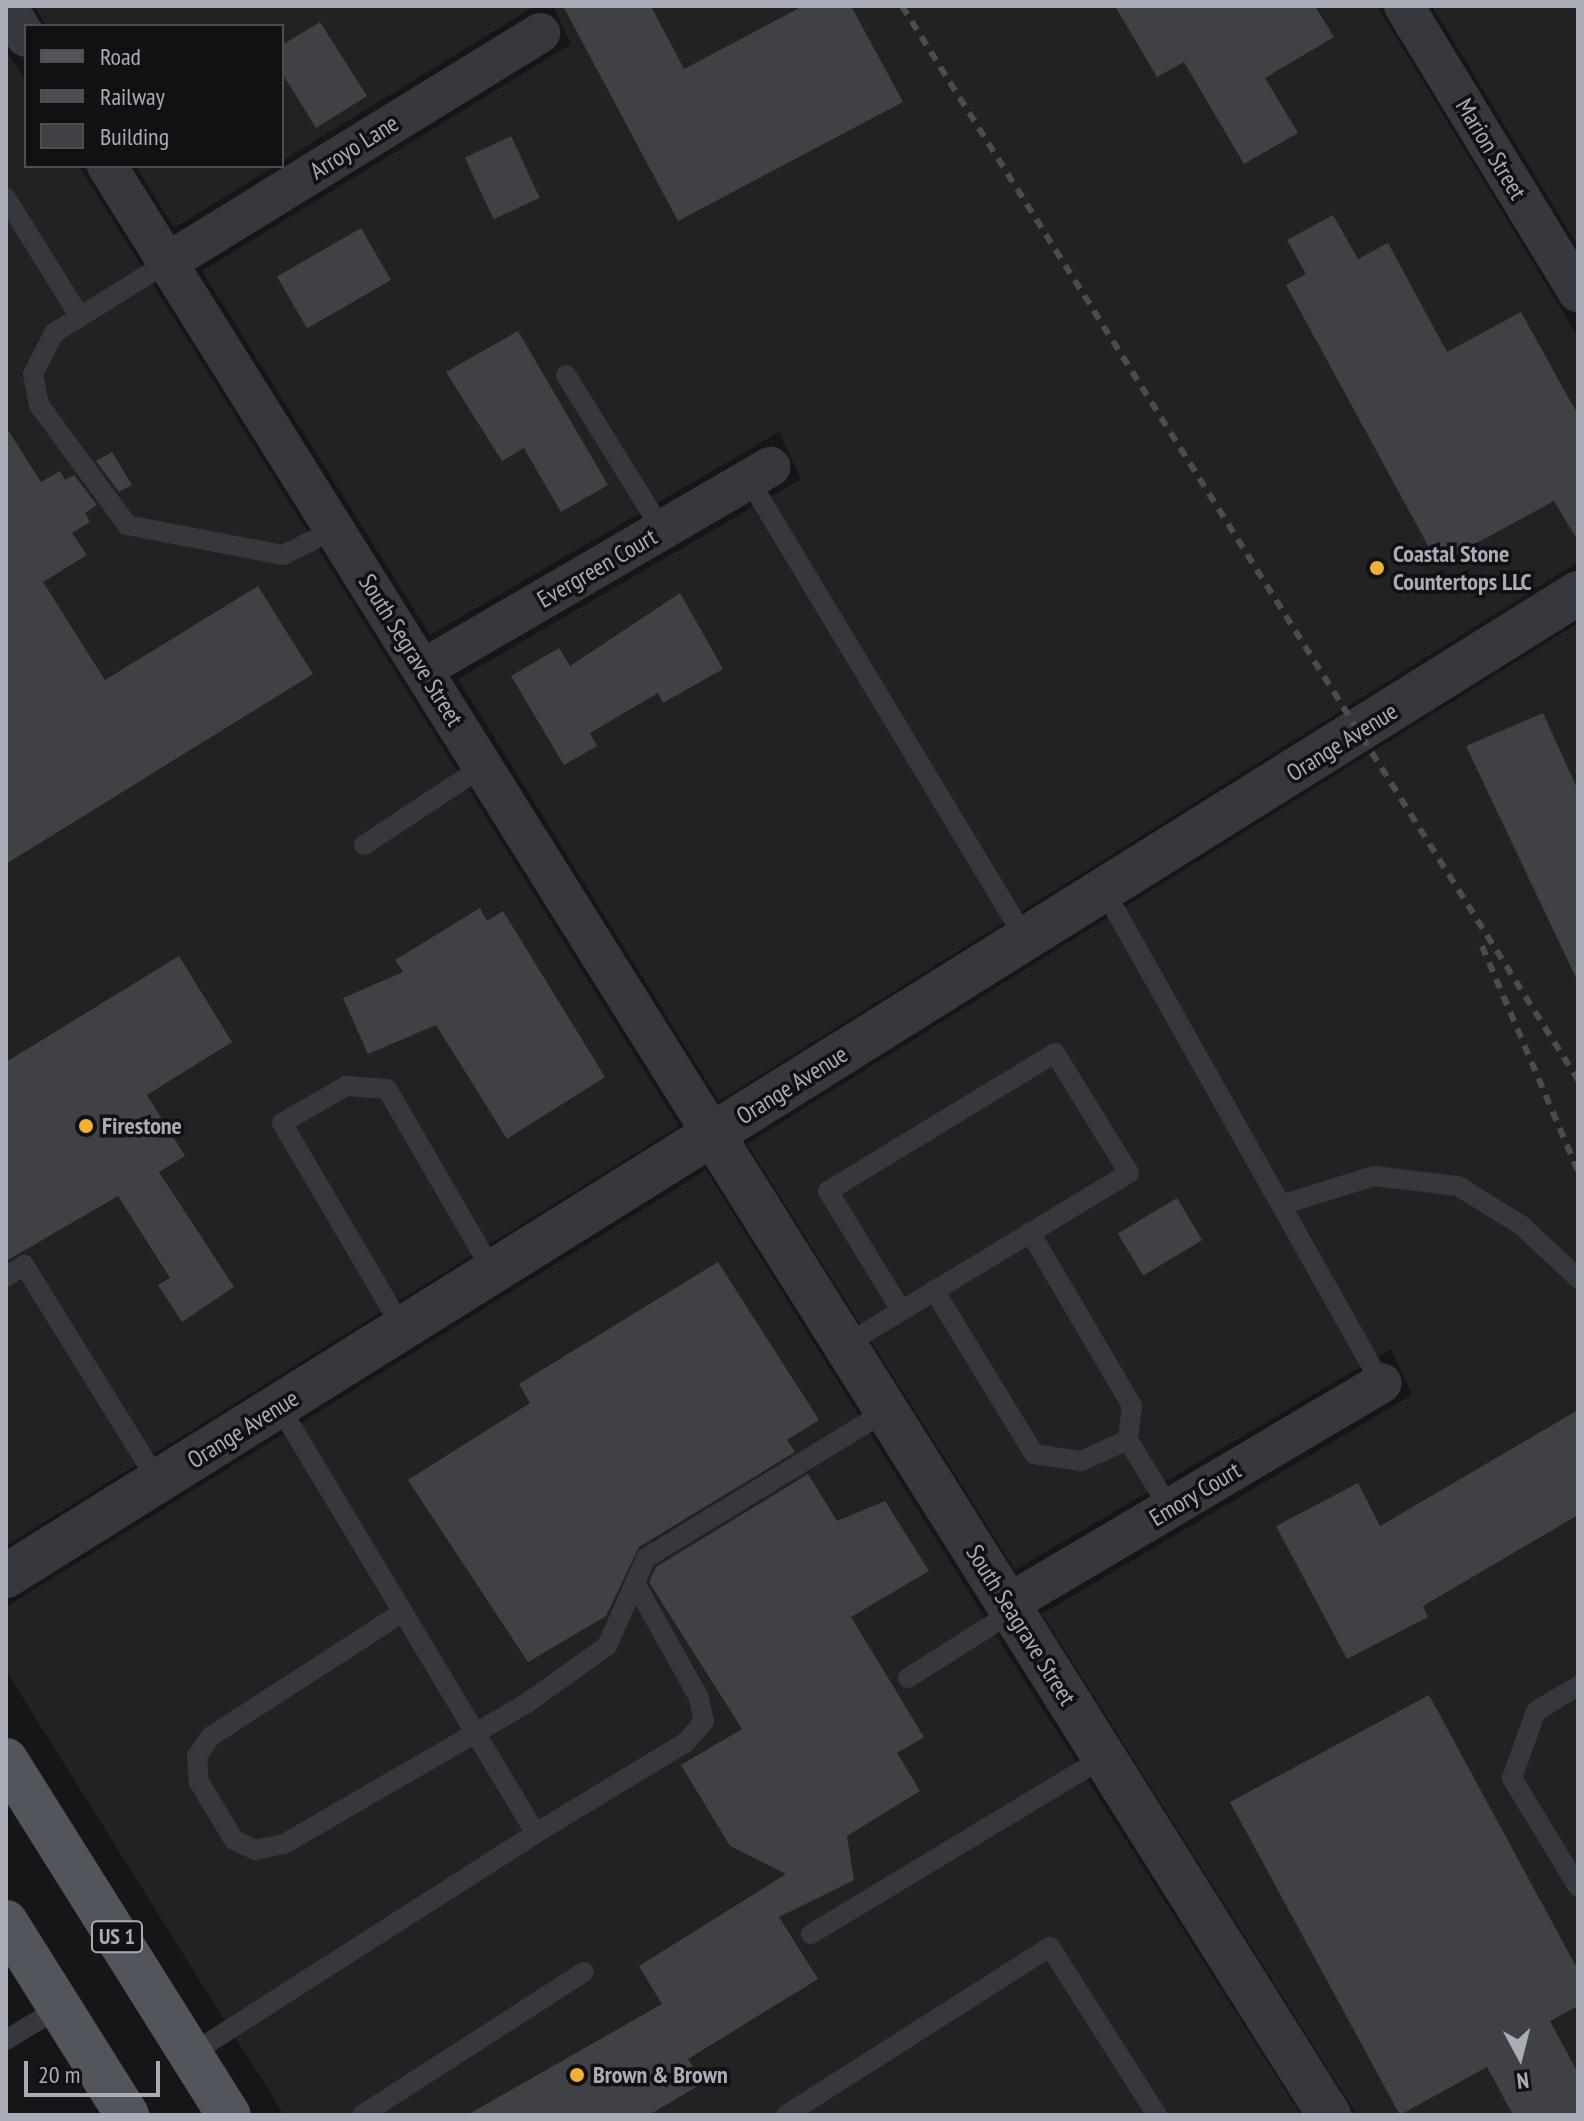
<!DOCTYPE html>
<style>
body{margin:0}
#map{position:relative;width:1584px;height:2121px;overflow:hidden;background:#161618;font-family:"PT Sans Narrow",sans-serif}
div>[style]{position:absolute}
.built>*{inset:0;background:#222225}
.building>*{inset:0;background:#404145;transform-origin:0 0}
.service>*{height:20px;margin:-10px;padding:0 10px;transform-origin:10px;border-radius:10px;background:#37383d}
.minor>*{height:40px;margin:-20px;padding:0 20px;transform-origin:20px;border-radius:20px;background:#37383d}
.tertiary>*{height:44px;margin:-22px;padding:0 22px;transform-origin:22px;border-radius:22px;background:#37383d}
.primary>*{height:44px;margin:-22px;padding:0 22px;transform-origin:22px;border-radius:22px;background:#53555c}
.rail>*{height:6px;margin-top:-3px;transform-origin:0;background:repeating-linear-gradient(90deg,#4a4c52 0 10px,transparent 0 18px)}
.dots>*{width:22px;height:22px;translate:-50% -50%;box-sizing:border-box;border:4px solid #111113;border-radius:50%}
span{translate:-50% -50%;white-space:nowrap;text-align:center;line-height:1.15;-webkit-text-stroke:7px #111113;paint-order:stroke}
.shield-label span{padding:2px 6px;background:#111113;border:2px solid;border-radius:6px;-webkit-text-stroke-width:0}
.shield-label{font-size:22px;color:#a8adb8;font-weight:700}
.street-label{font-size:24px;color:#a8adb8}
.poi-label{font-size:24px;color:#a8adb8;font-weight:700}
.left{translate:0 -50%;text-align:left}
.frame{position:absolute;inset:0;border:8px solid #a8adb8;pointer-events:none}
.legend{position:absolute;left:24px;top:24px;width:260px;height:144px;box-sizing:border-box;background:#111113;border:2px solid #4d4f55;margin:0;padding:10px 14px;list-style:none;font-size:24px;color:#a8adb8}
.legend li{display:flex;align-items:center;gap:16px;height:40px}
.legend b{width:40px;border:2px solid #4d4f55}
.north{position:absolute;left:1480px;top:2017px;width:80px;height:80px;-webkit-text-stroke:6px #111113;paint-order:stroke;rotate:173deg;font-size:22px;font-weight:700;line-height:32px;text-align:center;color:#a8adb8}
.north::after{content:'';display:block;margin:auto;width:28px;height:36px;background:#a8adb8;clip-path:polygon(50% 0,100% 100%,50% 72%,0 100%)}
.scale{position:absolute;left:24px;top:2061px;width:136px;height:36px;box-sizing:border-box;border:4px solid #a8adb8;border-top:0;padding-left:10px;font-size:24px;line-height:28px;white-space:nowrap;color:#a8adb8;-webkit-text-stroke:6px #111113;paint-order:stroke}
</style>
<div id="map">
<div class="built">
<div style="clip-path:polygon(34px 6px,535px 6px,282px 161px,282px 26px,47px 26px)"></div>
<div style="clip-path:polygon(553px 6px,1377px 6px,1578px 337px,1578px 562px,719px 1101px,458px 679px,801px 479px,779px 432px,430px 635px,202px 271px,571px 44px)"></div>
<div style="clip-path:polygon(1432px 6px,1578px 6px,1578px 246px)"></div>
<div style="clip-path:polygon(6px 51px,26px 82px,26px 166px,79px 166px,679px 1126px,6px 1546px)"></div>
<div style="clip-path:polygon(136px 166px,275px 166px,174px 228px)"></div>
<div style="clip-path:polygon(1578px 623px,1578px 2115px,1357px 2115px,1042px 1614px,1412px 1395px,1391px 1349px,1015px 1570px,747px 1144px)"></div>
<div style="clip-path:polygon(706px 1170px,998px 1639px,1301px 2115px,284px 2115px,6px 1671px,6px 1607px)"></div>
</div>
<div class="building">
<div style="clip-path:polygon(563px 6px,651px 6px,684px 69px,803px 6px,851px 6px,903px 102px,678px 221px)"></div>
<div style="clip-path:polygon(1115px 6px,1315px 6px,1334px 37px,1265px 78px,1298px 133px,1244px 164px,1184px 62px,1157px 77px)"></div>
<div style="clip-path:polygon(320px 22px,367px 96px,316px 128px,282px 73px,282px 45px)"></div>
<div style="left:511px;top:136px;width:68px;height:51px;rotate:65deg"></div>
<div style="clip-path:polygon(1333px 215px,1358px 259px,1388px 243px,1447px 352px,1521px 312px,1578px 415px,1578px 541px,1554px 501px,1438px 564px,1286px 285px,1306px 274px,1287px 240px)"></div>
<div style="left:361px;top:228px;width:60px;height:97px;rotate:60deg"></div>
<div style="clip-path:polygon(518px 331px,608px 485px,561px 512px,524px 448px,502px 461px,446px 372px)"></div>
<div style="clip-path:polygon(6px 427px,41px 482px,60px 471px,65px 480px,74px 475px,97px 505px,85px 513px,90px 522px,72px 533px,87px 555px,43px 582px,105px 680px,258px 586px,313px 674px,6px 864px)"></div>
<div style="clip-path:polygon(112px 452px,132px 485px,119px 492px,96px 461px)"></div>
<div style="clip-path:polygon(680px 593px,723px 669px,663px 703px,658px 693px,590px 733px,597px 746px,564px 765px,511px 676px,559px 648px,570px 666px)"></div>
<div style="clip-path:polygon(1543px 713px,1578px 790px,1578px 982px,1466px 746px)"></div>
<div style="clip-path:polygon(480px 908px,487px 921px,503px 911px,605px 1077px,507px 1139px,436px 1025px,368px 1054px,343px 998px,403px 972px,395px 960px)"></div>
<div style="clip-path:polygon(179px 956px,232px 1042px,147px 1095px,185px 1156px,159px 1172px,234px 1287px,182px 1322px,158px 1285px,170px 1278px,118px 1196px,6px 1261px,6px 1062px)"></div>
<div style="left:1177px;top:1198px;width:49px;height:69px;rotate:59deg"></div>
<div style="clip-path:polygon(718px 1262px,819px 1420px,787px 1440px,795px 1452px,639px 1547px,606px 1616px,528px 1662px,408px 1480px,530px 1403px,519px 1384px)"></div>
<div style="clip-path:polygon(1578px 1410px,1578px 1515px,1423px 1606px,1428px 1617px,1347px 1659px,1276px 1526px,1358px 1483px,1380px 1526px)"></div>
<div style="clip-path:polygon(808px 1474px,837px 1521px,885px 1501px,929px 1571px,851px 1617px,924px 1737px,897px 1753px,920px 1791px,847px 1836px,854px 1880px,779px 1917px,818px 1979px,688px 2059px,703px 2083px,649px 2115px,467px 2115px,662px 2004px,639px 1966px,786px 1874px,730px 1846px,681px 1765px,742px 1729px,649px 1582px,656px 1567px)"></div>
<div style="clip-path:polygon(1429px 1695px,1578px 1970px,1578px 2006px,1550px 2021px,1578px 2073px,1578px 2115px,1513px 2115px,1487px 2067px,1400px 2115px,1230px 1802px)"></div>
</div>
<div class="service">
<div style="left:6px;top:198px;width:140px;rotate:58.1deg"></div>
<div style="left:168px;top:262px;width:134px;rotate:148.1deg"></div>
<div style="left:54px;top:333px;width:46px;rotate:117.1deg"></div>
<div style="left:33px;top:374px;width:32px;rotate:79deg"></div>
<div style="left:39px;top:405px;width:149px;rotate:53.7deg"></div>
<div style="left:127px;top:525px;width:159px;rotate:10.9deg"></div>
<div style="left:283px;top:555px;width:59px;rotate:-26.1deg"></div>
<div style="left:566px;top:375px;width:182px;rotate:58.2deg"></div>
<div style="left:749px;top:480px;width:537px;rotate:58.94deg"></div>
<div style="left:364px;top:845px;width:144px;rotate:-33.4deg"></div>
<div style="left:1104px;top:890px;width:565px;rotate:60.67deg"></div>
<div style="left:1281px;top:1205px;width:97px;rotate:-17.3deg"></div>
<div style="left:1374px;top:1176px;width:85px;rotate:6.8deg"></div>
<div style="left:1458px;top:1186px;width:74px;rotate:31.8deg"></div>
<div style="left:1521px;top:1225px;width:78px;rotate:42.9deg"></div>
<div style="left:1030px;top:1232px;width:202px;rotate:59.6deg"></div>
<div style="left:1132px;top:1406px;width:34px;rotate:97deg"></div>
<div style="left:1128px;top:1440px;width:81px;rotate:58.7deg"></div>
<div style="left:6px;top:1277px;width:22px;rotate:-34deg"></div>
<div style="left:24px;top:1265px;width:254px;rotate:58.2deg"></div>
<div style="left:934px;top:1290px;width:192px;rotate:58.6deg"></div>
<div style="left:1034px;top:1454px;width:48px;rotate:8.5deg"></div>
<div style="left:1081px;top:1461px;width:51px;rotate:-24.1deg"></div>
<div style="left:403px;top:1329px;width:239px;rotate:-120.4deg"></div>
<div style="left:282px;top:1123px;width:74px;rotate:-30deg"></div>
<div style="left:346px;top:1086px;width:41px;rotate:4.2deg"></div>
<div style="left:387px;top:1089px;width:211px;rotate:59.9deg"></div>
<div style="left:845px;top:1345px;width:332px;rotate:-31.2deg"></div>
<div style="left:1129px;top:1173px;width:141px;rotate:-121.7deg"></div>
<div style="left:1055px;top:1053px;width:266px;rotate:148.7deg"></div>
<div style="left:828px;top:1191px;width:140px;rotate:58.5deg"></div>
<div style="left:279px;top:1406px;width:498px;rotate:59deg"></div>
<div style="left:536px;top:1833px;width:175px;rotate:-31.2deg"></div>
<div style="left:686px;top:1742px;width:28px;rotate:-49deg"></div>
<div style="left:704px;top:1721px;width:26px;rotate:-103deg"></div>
<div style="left:698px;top:1696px;width:129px;rotate:-119.1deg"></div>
<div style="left:403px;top:1612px;width:229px;rotate:147.1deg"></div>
<div style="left:211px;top:1736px;width:24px;rotate:125deg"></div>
<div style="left:197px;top:1756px;width:26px;rotate:86deg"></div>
<div style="left:199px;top:1782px;width:68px;rotate:58.9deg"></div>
<div style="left:234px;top:1840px;width:23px;rotate:25deg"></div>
<div style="left:255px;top:1850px;width:30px;rotate:-12deg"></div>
<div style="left:284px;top:1844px;width:281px;rotate:-30.1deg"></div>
<div style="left:527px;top:1703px;width:98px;rotate:-35.5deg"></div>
<div style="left:607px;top:1646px;width:96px;rotate:-66.1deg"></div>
<div style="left:646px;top:1558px;width:281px;rotate:-31.5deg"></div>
<div style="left:908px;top:1678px;width:123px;rotate:-32.4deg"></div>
<div style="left:1578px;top:1686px;width:49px;rotate:149.2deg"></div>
<div style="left:1536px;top:1711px;width:71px;rotate:109.7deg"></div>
<div style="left:1512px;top:1778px;width:127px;rotate:58.8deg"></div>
<div style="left:811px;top:1934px;width:342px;rotate:-31.1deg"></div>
<div style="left:6px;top:2040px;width:63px;rotate:-31.4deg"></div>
<div style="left:191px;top:2054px;width:410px;rotate:-32.6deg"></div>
<div style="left:362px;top:2115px;width:264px;rotate:-32.8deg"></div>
<div style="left:786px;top:2115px;width:313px;rotate:-32.5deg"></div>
<div style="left:1050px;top:1947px;width:199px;rotate:57.5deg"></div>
</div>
<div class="minor">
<div style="left:6px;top:6px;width:37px;rotate:57deg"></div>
<div style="left:1404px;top:6px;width:335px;rotate:58.7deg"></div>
<div style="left:107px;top:166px;width:1143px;rotate:57.98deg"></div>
<div style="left:168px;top:262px;width:437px;rotate:-31.6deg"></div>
<div style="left:423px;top:669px;width:402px;rotate:-30.2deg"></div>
<div style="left:1008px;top:1604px;width:434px;rotate:-30.6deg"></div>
</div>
<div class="tertiary">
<div style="left:713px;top:1135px;width:1158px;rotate:57.85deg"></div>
<div style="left:6px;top:1576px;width:1854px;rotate:-32.02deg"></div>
</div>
<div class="primary">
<div style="left:6px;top:1760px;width:419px;rotate:57.9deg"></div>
<div style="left:6px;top:1922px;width:228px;rotate:57.9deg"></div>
</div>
<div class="rail">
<div style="left:902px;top:6px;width:1269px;rotate:57.81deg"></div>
<div style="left:1482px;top:946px;width:245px;rotate:66.9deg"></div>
</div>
<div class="dots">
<div style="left:1377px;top:568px;background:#f2b134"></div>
<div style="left:86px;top:1126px;background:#f2b134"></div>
<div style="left:577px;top:2075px;background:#f2b134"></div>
</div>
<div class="shield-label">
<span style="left:117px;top:1937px">US 1</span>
</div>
<div class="street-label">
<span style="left:354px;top:147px;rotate:-32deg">Arroyo Lane</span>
<span style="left:1491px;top:149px;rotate:59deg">Marion Street</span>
<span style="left:597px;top:568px;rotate:-30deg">Evergreen Court</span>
<span style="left:411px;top:650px;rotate:58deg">South Segrave Street</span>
<span style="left:1342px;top:742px;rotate:-32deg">Orange Avenue</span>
<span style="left:792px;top:1085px;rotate:-32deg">Orange Avenue</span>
<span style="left:243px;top:1429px;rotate:-32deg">Orange Avenue</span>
<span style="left:1195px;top:1494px;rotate:-31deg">Emory Court</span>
<span style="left:1021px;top:1625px;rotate:58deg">South Seagrave Street</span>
</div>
<div class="poi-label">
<span class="left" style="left:1393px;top:568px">Coastal Stone<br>Countertops LLC</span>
<span class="left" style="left:102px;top:1126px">Firestone</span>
<span class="left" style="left:593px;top:2075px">Brown &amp; Brown</span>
</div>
<div class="frame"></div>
<ul class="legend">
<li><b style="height:10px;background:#53555c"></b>Road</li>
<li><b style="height:10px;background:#4a4c52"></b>Railway</li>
<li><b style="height:22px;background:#404145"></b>Building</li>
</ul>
<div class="north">N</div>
<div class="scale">20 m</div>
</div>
